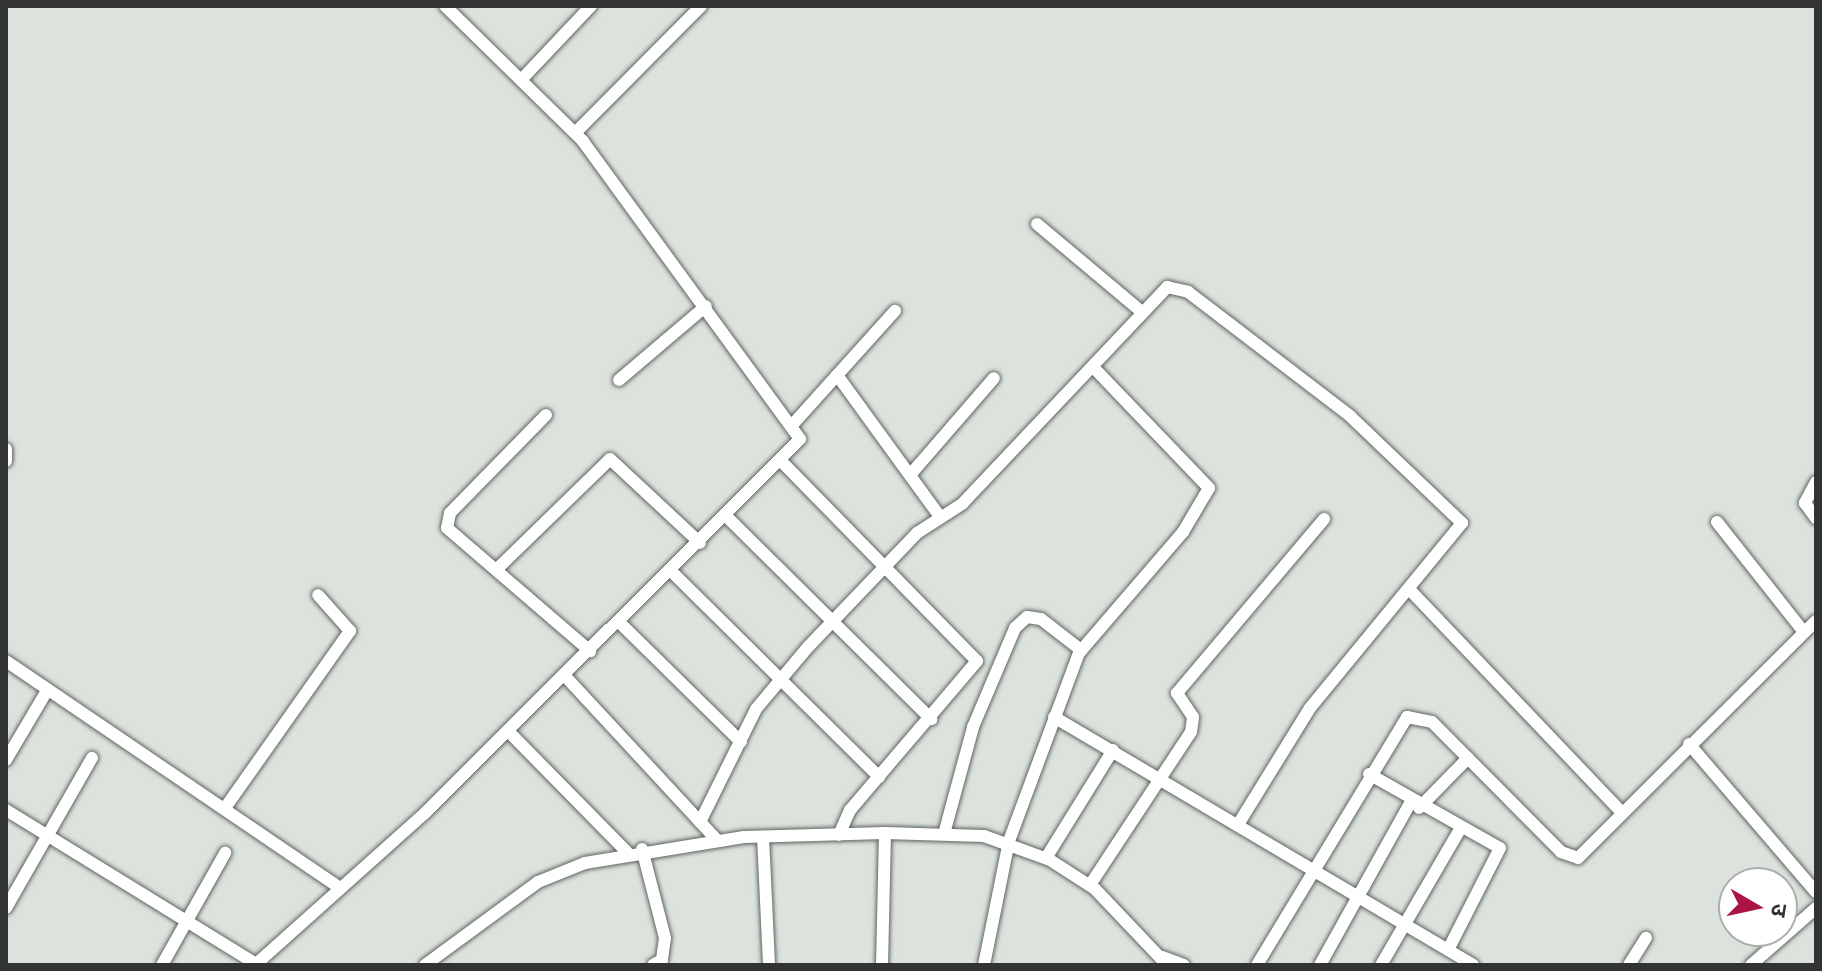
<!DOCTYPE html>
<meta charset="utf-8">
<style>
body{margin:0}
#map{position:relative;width:1822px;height:971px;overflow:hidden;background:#dce3dc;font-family:"IBM Plex Serif","Noto Sans Devanagari",serif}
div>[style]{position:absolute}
.roads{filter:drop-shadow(0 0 2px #5f6560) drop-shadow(0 0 2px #5f6560)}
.street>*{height:12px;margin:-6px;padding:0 6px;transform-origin:6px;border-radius:6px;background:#fff}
span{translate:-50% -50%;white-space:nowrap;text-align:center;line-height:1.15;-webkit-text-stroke:8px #fff;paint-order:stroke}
.frame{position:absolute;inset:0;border:8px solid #313432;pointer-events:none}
.north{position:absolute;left:1718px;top:867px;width:80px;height:80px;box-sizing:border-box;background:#fff;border:2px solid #adaead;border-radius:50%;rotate:99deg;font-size:22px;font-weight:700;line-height:32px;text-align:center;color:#313432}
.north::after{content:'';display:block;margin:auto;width:28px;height:36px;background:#aa1544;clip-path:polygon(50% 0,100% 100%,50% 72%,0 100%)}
</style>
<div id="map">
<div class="roads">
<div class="street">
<div style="left:521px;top:80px;width:102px;rotate:-46.6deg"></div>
<div style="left:575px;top:133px;width:179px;rotate:-45.2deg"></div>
<div style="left:1037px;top:224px;width:137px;rotate:40deg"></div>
<div style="left:837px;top:375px;width:175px;rotate:54deg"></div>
<div style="left:619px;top:380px;width:114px;rotate:-40.4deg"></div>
<div style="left:546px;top:415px;width:137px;rotate:134.4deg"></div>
<div style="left:450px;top:513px;width:15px;rotate:101deg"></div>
<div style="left:447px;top:528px;width:189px;rotate:40.7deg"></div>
<div style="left:794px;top:423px;width:151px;rotate:-48deg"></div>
<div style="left:6px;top:449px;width:12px;rotate:90deg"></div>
<div style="left:781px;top:461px;width:280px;rotate:45.6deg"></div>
<div style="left:977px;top:661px;width:196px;rotate:130.4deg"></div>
<div style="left:850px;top:810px;width:27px;rotate:114deg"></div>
<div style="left:910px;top:475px;width:128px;rotate:-49.1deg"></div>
<div style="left:1816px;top:482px;width:24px;rotate:118deg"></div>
<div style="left:1805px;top:503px;width:19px;rotate:54deg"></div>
<div style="left:726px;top:516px;width:289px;rotate:44.7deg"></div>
<div style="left:1717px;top:522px;width:140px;rotate:51.7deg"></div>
<div style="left:496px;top:570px;width:159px;rotate:-44.2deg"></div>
<div style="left:610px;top:459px;width:123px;rotate:43deg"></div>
<div style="left:671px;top:571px;width:293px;rotate:44.7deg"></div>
<div style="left:1409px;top:589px;width:309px;rotate:46.4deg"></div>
<div style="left:619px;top:622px;width:171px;rotate:44.5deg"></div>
<div style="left:6px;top:661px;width:399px;rotate:34.2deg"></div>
<div style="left:565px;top:676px;width:224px;rotate:47.2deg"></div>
<div style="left:1054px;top:717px;width:487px;rotate:30.6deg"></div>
<div style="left:508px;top:731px;width:170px;rotate:45.5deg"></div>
<div style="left:1689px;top:744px;width:195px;rotate:49.4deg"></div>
<div style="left:6px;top:760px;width:82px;rotate:-59.4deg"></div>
<div style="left:1369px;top:774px;width:150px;rotate:29.5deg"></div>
<div style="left:1500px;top:848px;width:114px;rotate:117deg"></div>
<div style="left:225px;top:808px;width:217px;rotate:-54.8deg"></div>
<div style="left:350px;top:631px;width:48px;rotate:-131.6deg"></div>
<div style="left:1419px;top:808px;width:70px;rotate:-45.6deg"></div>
<div style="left:6px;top:810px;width:294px;rotate:31.6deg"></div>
<div style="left:700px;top:822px;width:126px;rotate:-63.6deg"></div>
<div style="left:756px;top:709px;width:81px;rotate:-50deg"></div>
<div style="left:808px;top:647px;width:158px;rotate:-46.3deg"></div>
<div style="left:917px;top:533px;width:54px;rotate:-32.8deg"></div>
<div style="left:962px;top:504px;width:299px;rotate:-46.6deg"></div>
<div style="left:1167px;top:287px;width:22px;rotate:13deg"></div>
<div style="left:1188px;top:292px;width:204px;rotate:37.4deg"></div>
<div style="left:1350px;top:416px;width:155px;rotate:43.7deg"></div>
<div style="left:1462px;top:523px;width:239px;rotate:129.4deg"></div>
<div style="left:1310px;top:708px;width:135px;rotate:121.7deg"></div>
<div style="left:944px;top:834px;width:111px;rotate:-74.8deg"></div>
<div style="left:973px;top:727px;width:108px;rotate:-67deg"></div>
<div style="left:1015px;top:628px;width:16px;rotate:-43deg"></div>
<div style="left:1027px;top:617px;width:14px;rotate:8deg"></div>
<div style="left:1041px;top:619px;width:51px;rotate:37.8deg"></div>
<div style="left:763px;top:837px;width:128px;rotate:87.3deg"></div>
<div style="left:642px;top:849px;width:92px;rotate:75.5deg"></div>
<div style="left:665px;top:938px;width:22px;rotate:98deg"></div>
<div style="left:662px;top:960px;width:10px;rotate:151deg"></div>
<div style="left:1046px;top:858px;width:127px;rotate:-58.2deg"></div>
<div style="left:1090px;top:885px;width:183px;rotate:-56.6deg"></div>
<div style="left:1191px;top:732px;width:15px;rotate:-82deg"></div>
<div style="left:1193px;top:717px;width:29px;rotate:-124deg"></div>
<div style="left:1177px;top:693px;width:228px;rotate:-49.8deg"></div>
<div style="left:6px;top:908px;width:173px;rotate:-60.2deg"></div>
<div style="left:1162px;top:957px;width:23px;rotate:20deg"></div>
<div style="left:162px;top:965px;width:129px;rotate:-60.6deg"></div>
<div style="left:255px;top:965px;width:229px;rotate:-41.8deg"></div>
<div style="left:426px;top:812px;width:528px;rotate:-44.92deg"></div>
<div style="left:800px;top:439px;width:369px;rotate:-126.1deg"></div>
<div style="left:583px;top:141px;width:193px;rotate:-135.6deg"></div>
<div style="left:425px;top:965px;width:140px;rotate:-36.3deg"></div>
<div style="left:538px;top:882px;width:51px;rotate:-22deg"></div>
<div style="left:585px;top:863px;width:161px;rotate:-9.3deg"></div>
<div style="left:744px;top:837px;width:141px;rotate:-1.6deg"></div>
<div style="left:885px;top:833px;width:99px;rotate:1.7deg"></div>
<div style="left:984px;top:836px;width:70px;rotate:20deg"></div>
<div style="left:1050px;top:860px;width:54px;rotate:32.8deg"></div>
<div style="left:1095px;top:889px;width:105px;rotate:46.5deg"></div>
<div style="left:882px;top:965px;width:132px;rotate:-88.7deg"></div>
<div style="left:984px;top:965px;width:126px;rotate:-78.6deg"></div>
<div style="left:1009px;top:841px;width:201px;rotate:-69.6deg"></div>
<div style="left:1079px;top:653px;width:160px;rotate:-49.3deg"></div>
<div style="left:1183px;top:532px;width:51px;rotate:-59.4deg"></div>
<div style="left:1209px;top:488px;width:166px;rotate:-133.8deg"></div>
<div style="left:1257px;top:965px;width:290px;rotate:-58.8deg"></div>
<div style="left:1407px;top:717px;width:25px;rotate:11deg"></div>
<div style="left:1432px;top:722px;width:183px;rotate:45.2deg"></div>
<div style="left:1561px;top:852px;width:18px;rotate:19deg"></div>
<div style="left:1578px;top:858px;width:336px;rotate:-44.9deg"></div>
<div style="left:1320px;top:965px;width:185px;rotate:-60.9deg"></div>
<div style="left:1381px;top:965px;width:157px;rotate:-59.8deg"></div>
<div style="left:1629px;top:965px;width:32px;rotate:-58deg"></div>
<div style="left:1751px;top:965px;width:86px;rotate:-41.2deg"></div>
</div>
</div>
<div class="frame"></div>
<div class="north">उ</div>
</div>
